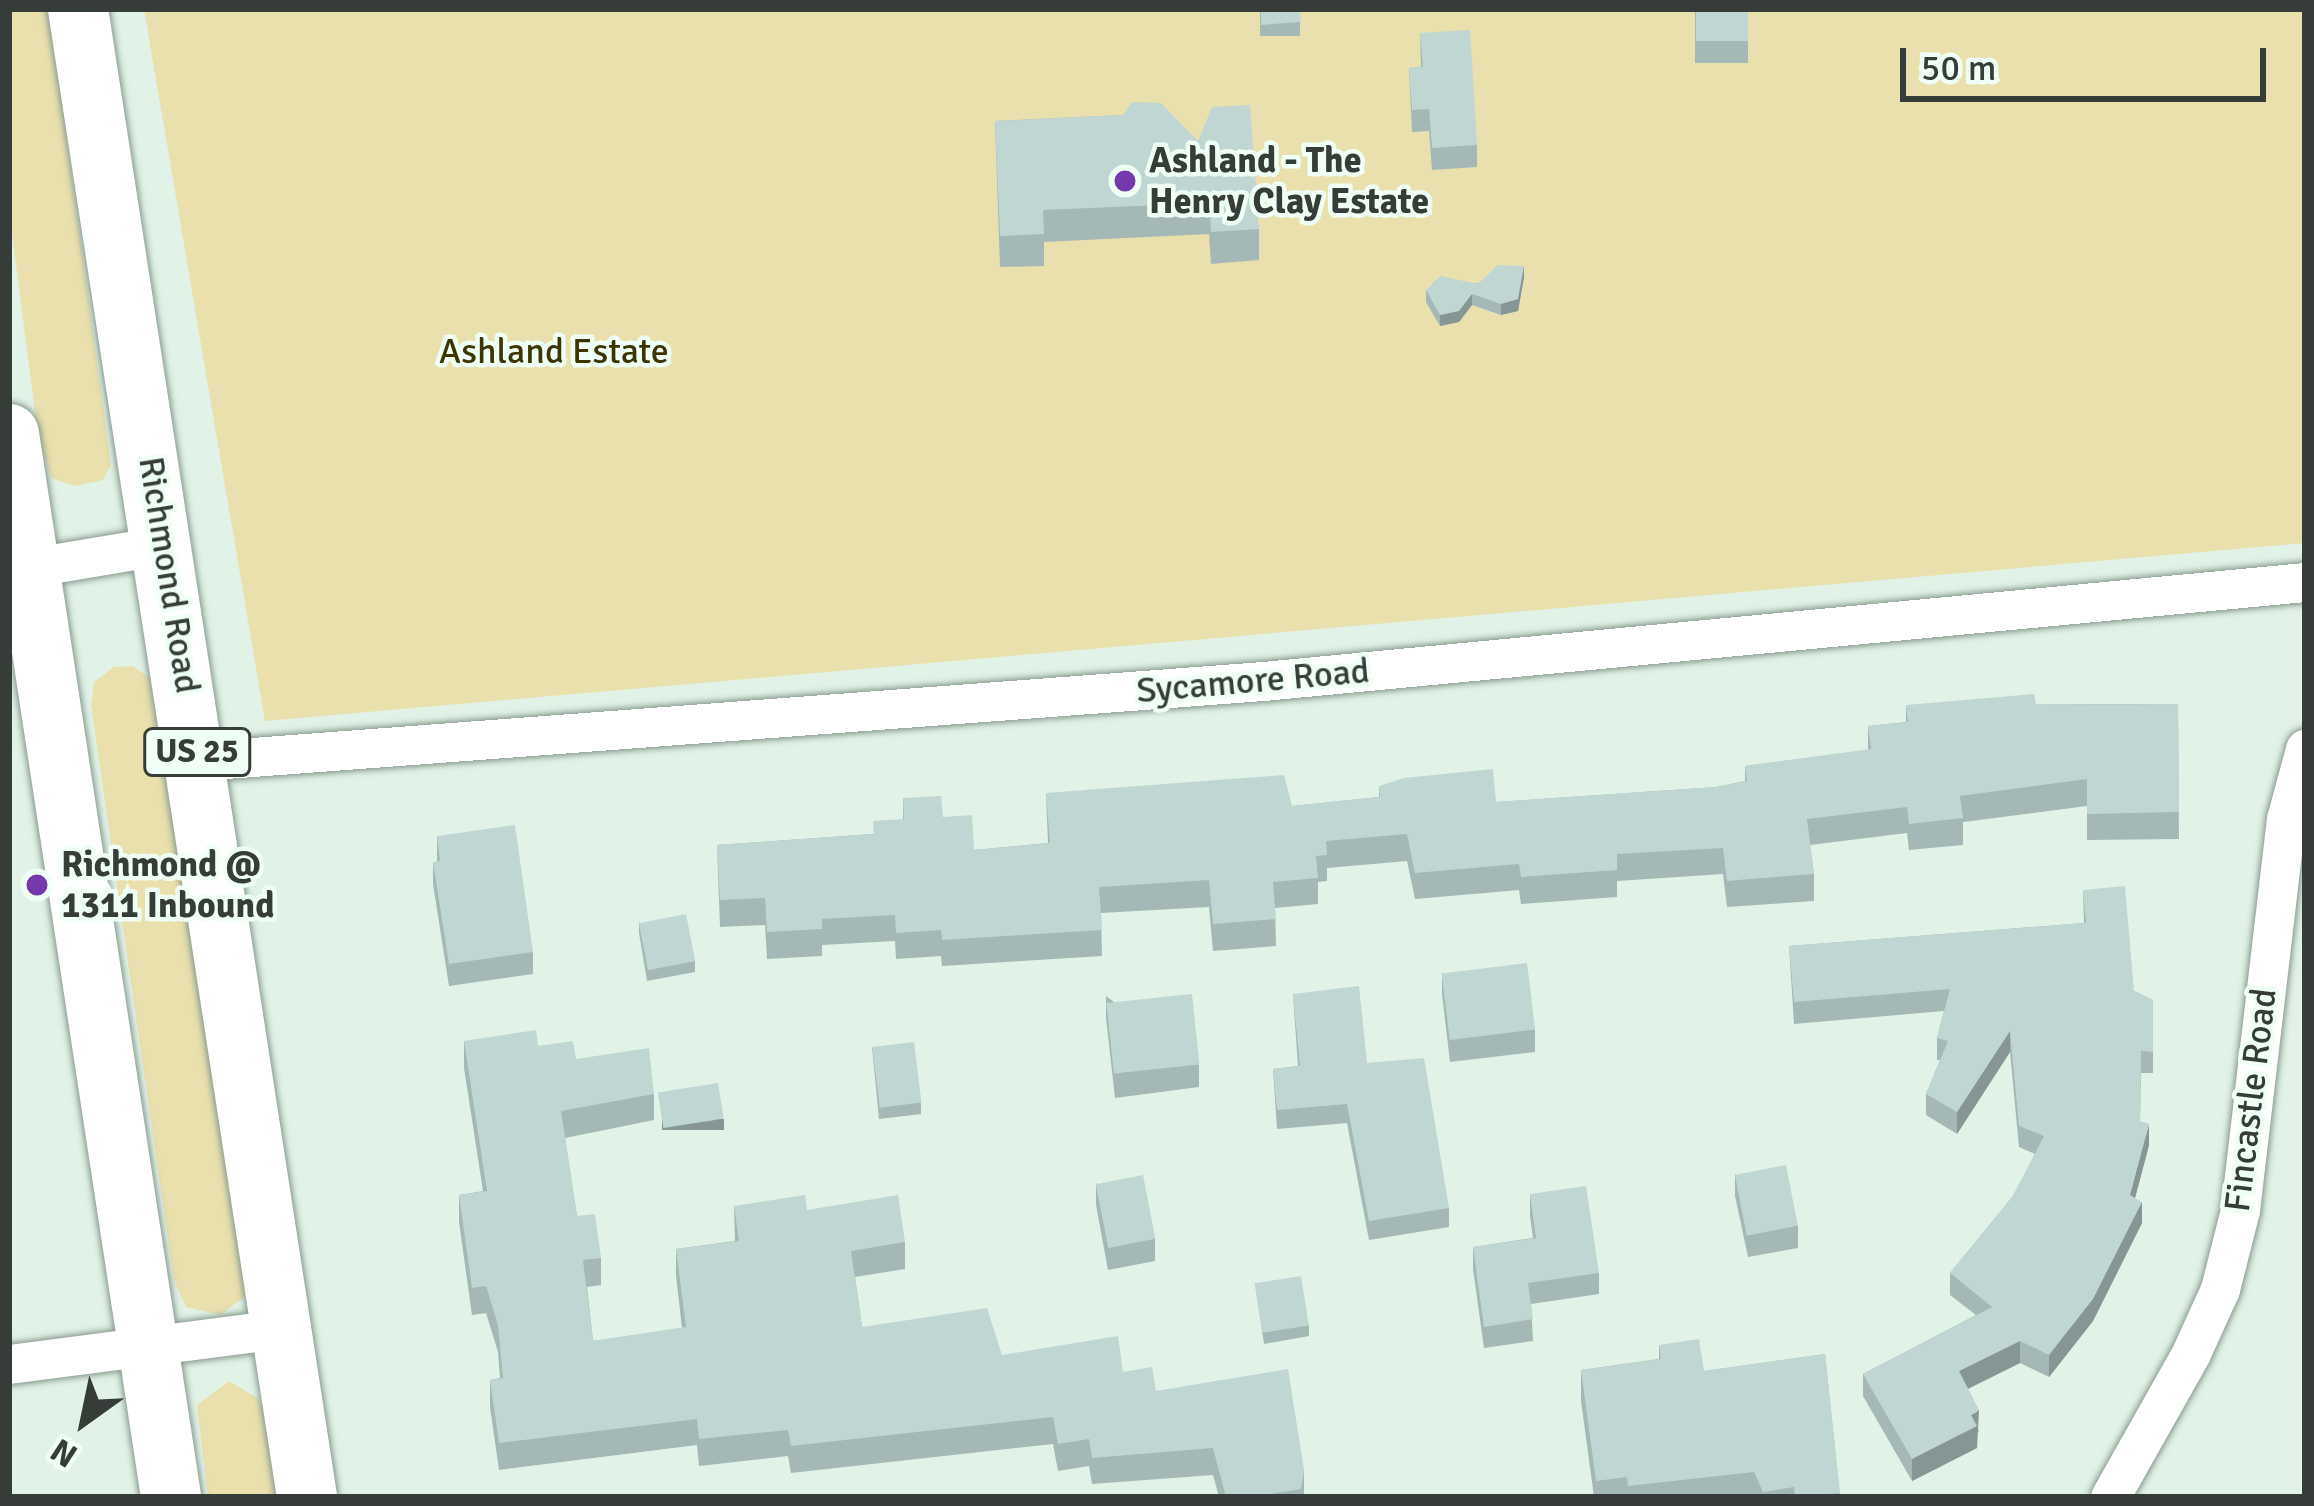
<!DOCTYPE html>
<style>
body{margin:0}
#map{position:relative;width:2314px;height:1506px;overflow:hidden;background:#e1f3e7;font-family:Signika,sans-serif}
div>[style]{position:absolute}
.green>*{inset:0;background:#e9e0ad}
.roads{filter:drop-shadow(0 0 3px #8a9b90) drop-shadow(0 0 3px #8a9b90)}
.minor>*{height:39px;margin:-19.5px;padding:0 19.5px;transform-origin:19.5px;border-radius:19.5px;background:#fff}
.primary>*{height:60px;margin:-30px;padding:0 30px;transform-origin:30px;border-radius:30px;background:#fff}
.wall>*{inset:0;background:#a4b8b5;transform-origin:0 0}
.shaded-wall>*{inset:0;background:#869694;transform-origin:0 0}
.building>*{inset:0;background:#bfd6d3;transform-origin:0 0}
.dots>*{width:33px;height:33px;translate:-50% -50%;box-sizing:border-box;border:6px solid #f0fff6;border-radius:50%}
span{translate:-50% -50%;white-space:nowrap;text-align:center;line-height:1.15;-webkit-text-stroke:9px #f0fff6;paint-order:stroke}
.shield-label span{padding:3px 9px;background:#f0fff6;border:3px solid;border-radius:9px;-webkit-text-stroke-width:0}
.shield-label{font-size:33px;color:#363d39;font-weight:700}
.poi-label{font-size:36px;color:#363d39;font-weight:700}
.left{translate:0 -50%;text-align:left}
.park-label{font-size:36px;color:#3c3401}
.street-label{font-size:36px;color:#363d39}
.frame{position:absolute;inset:0;border:12px solid #363d39;pointer-events:none}
.north{position:absolute;left:24px;top:1362px;width:120px;height:120px;-webkit-text-stroke:9px #f0fff6;paint-order:stroke;rotate:213deg;font-size:33px;font-weight:700;line-height:48px;text-align:center;color:#363d39}
.north::after{content:'';display:block;margin:auto;width:42px;height:54px;background:#363d39;clip-path:polygon(50% 0,100% 100%,50% 72%,0 100%)}
.scale{position:absolute;left:1900px;top:48px;width:366px;height:54px;box-sizing:border-box;border:6px solid #363d39;border-top:0;padding-left:15px;font-size:36px;line-height:42px;white-space:nowrap;color:#363d39;-webkit-text-stroke:9px #f0fff6;paint-order:stroke}
</style>
<div id="map">
<div class="green">
<div style="clip-path:polygon(9px 9px,49px 9px,111px 465px,103px 480px,75px 486px,51px 478px,38px 435px,9px 211px)"></div>
<div style="clip-path:polygon(144px 9px,2305px 9px,2305px 543px,265px 721px)"></div>
<div style="clip-path:polygon(133px 666px,152px 680px,246px 1296px,220px 1315px,186px 1307px,174px 1280px,91px 705px,94px 682px,114px 667px)"></div>
<div style="clip-path:polygon(229px 1381px,259px 1399px,268px 1417px,280px 1497px,208px 1497px,197px 1405px)"></div>
</div>
<div class="roads">
<div class="minor">
<div style="left:9px;top:571px;width:157px;rotate:-9.5deg"></div>
<div style="left:199px;top:761px;width:1067px;rotate:-4.3deg"></div>
<div style="left:1263px;top:681px;width:1047px;rotate:-5.43deg"></div>
<div style="left:9px;top:1364px;width:273px;rotate:-7.4deg"></div>
<div style="left:2110px;top:1497px;width:165px;rotate:-60.6deg"></div>
<div style="left:2191px;top:1353px;width:70px;rotate:-65.6deg"></div>
<div style="left:2220px;top:1289px;width:81px;rotate:-75.8deg"></div>
<div style="left:2240px;top:1210px;width:394px;rotate:-83.3deg"></div>
<div style="left:2286px;top:819px;width:73px;rotate:-74.8deg"></div>
</div>
<div class="primary">
<div style="left:78px;top:9px;width:1506px;rotate:81.25deg"></div>
<div style="left:9px;top:434px;width:1075px;rotate:81.33deg"></div>
</div>
</div>
<div class="wall">
<div style="left:1260px;top:9px;width:40px;height:27px"></div>
<div style="left:1695px;top:9px;width:53px;height:54px"></div>
<div style="clip-path:polygon(1420px 33px,1477px 145px,1477px 167px,1432px 170px,1429px 131px,1412px 132px,1409px 68px,1421px 67px)"></div>
<div style="clip-path:polygon(1123px 115px,1259px 229px,1259px 260px,1211px 264px,1209px 234px,1044px 242px,1044px 266px,1000px 267px,995px 121px)"></div>
<div style="clip-path:polygon(1524px 277px,1518px 311px,1501px 315px,1472px 305px,1459px 322px,1440px 326px,1426px 302px,1426px 290px)"></div>
<div style="clip-path:polygon(2178px 704px,2179px 839px,2087px 840px,2087px 806px,1963px 822px,1963px 845px,1909px 850px,1907px 833px,1810px 845px,1814px 874px,1814px 901px,1727px 907px,1723px 874px,1617px 881px,1617px 897px,1521px 904px,1519px 890px,1415px 899px,1407px 861px,1327px 868px,1327px 881px,1318px 882px,1318px 904px,1275px 908px,1276px 946px,1213px 951px,1209px 907px,1101px 913px,1102px 956px,942px 966px,941px 956px,896px 959px,895px 941px,822px 945px,822px 956px,767px 959px,765px 925px,720px 927px,717px 845px,873px 834px,903px 819px,903px 798px,943px 817px,974px 850px,1048px 843px,1046px 793px,1292px 806px,1379px 797px,1379px 786px,1496px 802px,1716px 787px,1745px 781px,1745px 766px,1868px 750px,1868px 726px,1906px 722px,1906px 705px)"></div>
<div style="clip-path:polygon(437px 836px,533px 952px,533px 974px,449px 986px,433px 884px,433px 862px,437px 862px)"></div>
<div style="clip-path:polygon(2083px 890px,2134px 991px,2153px 1000px,2153px 1073px,2141px 1073px,2140px 1122px,2149px 1145px,2135px 1198px,2142px 1223px,2093px 1321px,2049px 1377px,2020px 1363px,1968px 1389px,1979px 1432px,1977px 1433px,1977px 1448px,1912px 1481px,1863px 1396px,1863px 1374px,1976px 1315px,1950px 1295px,1950px 1273px,2013px 1196px,2035px 1154px,2019px 1147px,2010px 1052px,1957px 1134px,1926px 1115px,1926px 1094px,1940px 1060px,1937px 1060px,1937px 1038px,1944px 1011px,1794px 1024px,1789px 946px,2084px 923px)"></div>
<div style="clip-path:polygon(639px 922px,695px 961px,695px 972px,647px 981px,639px 933px)"></div>
<div style="clip-path:polygon(1442px 973px,1535px 1030px,1535px 1052px,1450px 1062px,1442px 994px)"></div>
<div style="clip-path:polygon(1293px 994px,1367px 1063px,1449px 1208px,1449px 1227px,1369px 1240px,1347px 1123px,1277px 1129px,1273px 1069px,1298px 1066px)"></div>
<div style="clip-path:polygon(1106px 996px,1199px 1065px,1199px 1087px,1115px 1098px,1106px 1018px)"></div>
<div style="clip-path:polygon(464px 1041px,538px 1046px,576px 1059px,654px 1094px,654px 1120px,565px 1138px,577px 1216px,601px 1258px,601px 1285px,587px 1287px,593px 1341px,682px 1328px,676px 1276px,676px 1249px,735px 1241px,734px 1206px,807px 1210px,905px 1242px,905px 1269px,855px 1277px,862px 1327px,1002px 1355px,1123px 1372px,1156px 1391px,1304px 1470px,1304px 1497px,1219px 1497px,1213px 1475px,1092px 1484px,1089px 1466px,1058px 1471px,1053px 1444px,791px 1473px,788px 1456px,699px 1466px,697px 1445px,499px 1470px,490px 1407px,490px 1380px,500px 1378px,498px 1352px,486px 1313px,472px 1315px,459px 1222px,459px 1195px,483px 1191px,464px 1068px)"></div>
<div style="clip-path:polygon(872px 1047px,921px 1103px,921px 1114px,879px 1119px)"></div>
<div style="clip-path:polygon(1735px 1174px,1798px 1226px,1798px 1248px,1748px 1257px,1735px 1196px)"></div>
<div style="clip-path:polygon(1096px 1183px,1155px 1239px,1155px 1261px,1108px 1270px,1096px 1205px)"></div>
<div style="clip-path:polygon(1530px 1194px,1599px 1273px,1599px 1294px,1531px 1304px,1533px 1341px,1484px 1348px,1473px 1269px,1473px 1247px,1533px 1238px,1530px 1216px)"></div>
<div style="clip-path:polygon(1255px 1283px,1309px 1325px,1309px 1336px,1264px 1344px)"></div>
<div style="clip-path:polygon(1659px 1345px,1704px 1371px,1825px 1354px,1840px 1497px,1594px 1497px,1581px 1401px,1581px 1370px,1659px 1359px)"></div>
</div>
<div class="shaded-wall">
<div style="clip-path:polygon(1524px 266px,1524px 277px,1518px 311px,1501px 315px,1501px 304px)"></div>
<div style="clip-path:polygon(1472px 294px,1472px 305px,1459px 322px,1440px 326px,1440px 315px)"></div>
<div style="clip-path:polygon(2010px 1031px,2010px 1052px,1957px 1134px,1957px 1112px)"></div>
<div style="left:724px;top:1119px;width:11px;height:62px;rotate:90deg"></div>
<div style="clip-path:polygon(2149px 1124px,2149px 1145px,2130px 1217px,2130px 1195px)"></div>
<div style="clip-path:polygon(2142px 1202px,2142px 1223px,2093px 1321px,2049px 1377px,2049px 1355px)"></div>
<div style="clip-path:polygon(2020px 1341px,2020px 1363px,1959px 1393px,1959px 1371px)"></div>
<div style="clip-path:polygon(1979px 1410px,1977px 1448px,1912px 1481px,1912px 1459px)"></div>
</div>
<div class="building">
<div style="clip-path:polygon(1261px 9px,1300px 9px,1301px 22px,1261px 25px)"></div>
<div style="left:1696px;top:9px;width:52px;height:32px"></div>
<div style="clip-path:polygon(1470px 30px,1477px 145px,1432px 148px,1429px 109px,1412px 110px,1409px 68px,1423px 67px,1420px 33px)"></div>
<div style="clip-path:polygon(1132px 102px,1161px 103px,1198px 141px,1212px 107px,1250px 105px,1259px 229px,1211px 232px,1209px 203px,1043px 210px,1044px 234px,1000px 236px,995px 121px,1123px 115px)"></div>
<div style="clip-path:polygon(1498px 265px,1524px 266px,1518px 299px,1501px 304px,1472px 294px,1459px 311px,1440px 315px,1426px 290px,1440px 276px,1478px 284px)"></div>
<div style="clip-path:polygon(2034px 694px,2036px 705px,2178px 704px,2179px 812px,2087px 814px,2087px 779px,1960px 796px,1963px 818px,1909px 824px,1907px 807px,1807px 819px,1814px 874px,1727px 881px,1723px 848px,1617px 854px,1617px 870px,1521px 877px,1519px 864px,1415px 873px,1407px 834px,1326px 841px,1327px 855px,1316px 856px,1318px 878px,1273px 882px,1276px 919px,1213px 924px,1209px 880px,1099px 887px,1102px 930px,942px 940px,941px 930px,896px 933px,895px 915px,822px 919px,822px 929px,767px 932px,765px 898px,720px 900px,717px 845px,874px 834px,873px 821px,904px 819px,903px 798px,941px 796px,943px 817px,972px 815px,974px 850px,1050px 843px,1046px 793px,1284px 775px,1292px 806px,1380px 797px,1379px 786px,1404px 778px,1493px 769px,1496px 802px,1716px 787px,1747px 781px,1745px 766px,1871px 749px,1868px 726px,1908px 722px,1906px 705px)"></div>
<div style="clip-path:polygon(515px 825px,533px 952px,449px 964px,433px 862px,440px 861px,437px 836px)"></div>
<div style="clip-path:polygon(2125px 886px,2134px 991px,2153px 1000px,2153px 1052px,2141px 1051px,2140px 1121px,2149px 1124px,2130px 1195px,2142px 1202px,2093px 1299px,2049px 1355px,2020px 1341px,1959px 1371px,1979px 1410px,1971px 1415px,1977px 1426px,1912px 1459px,1863px 1374px,1992px 1307px,1950px 1273px,2013px 1196px,2044px 1136px,2019px 1126px,2010px 1031px,1957px 1112px,1926px 1094px,1948px 1041px,1937px 1038px,1950px 989px,1794px 1002px,1789px 946px,2086px 923px,2083px 890px)"></div>
<div style="left:686px;top:914px;width:48px;height:48px;rotate:79deg"></div>
<div style="left:1527px;top:963px;width:67px;height:86px;rotate:83deg"></div>
<div style="clip-path:polygon(1359px 986px,1367px 1063px,1424px 1058px,1449px 1208px,1369px 1221px,1347px 1104px,1277px 1110px,1273px 1069px,1300px 1066px,1293px 994px)"></div>
<div style="left:1192px;top:994px;width:71px;height:86px;rotate:84deg"></div>
<div style="clip-path:polygon(536px 1030px,538px 1046px,573px 1041px,576px 1059px,649px 1048px,654px 1094px,561px 1111px,577px 1216px,595px 1214px,601px 1258px,583px 1260px,593px 1341px,686px 1327px,676px 1249px,739px 1241px,734px 1206px,805px 1195px,807px 1210px,898px 1195px,905px 1242px,851px 1251px,862px 1327px,987px 1308px,1002px 1355px,1118px 1336px,1123px 1372px,1152px 1367px,1156px 1391px,1288px 1369px,1304px 1470px,1301px 1489px,1252px 1497px,1226px 1497px,1213px 1448px,1092px 1458px,1089px 1439px,1058px 1444px,1053px 1417px,791px 1446px,788px 1430px,699px 1439px,697px 1419px,499px 1443px,490px 1380px,503px 1378px,498px 1325px,486px 1286px,472px 1288px,459px 1195px,487px 1191px,464px 1041px)"></div>
<div style="left:914px;top:1042px;width:61px;height:42px;rotate:83deg"></div>
<div style="left:718px;top:1083px;width:36px;height:61px;rotate:81deg"></div>
<div style="left:1786px;top:1165px;width:62px;height:52px;rotate:79deg"></div>
<div style="left:1143px;top:1175px;width:65px;height:48px;rotate:79deg"></div>
<div style="clip-path:polygon(1586px 1186px,1599px 1273px,1528px 1283px,1533px 1319px,1484px 1327px,1473px 1247px,1536px 1238px,1530px 1194px)"></div>
<div style="left:1301px;top:1276px;width:50px;height:47px;rotate:81deg"></div>
<div style="clip-path:polygon(1699px 1339px,1704px 1371px,1825px 1354px,1840px 1493px,1795px 1497px,1794px 1487px,1763px 1492px,1754px 1472px,1628px 1486px,1627px 1477px,1596px 1481px,1581px 1370px,1661px 1359px,1659px 1345px)"></div>
</div>
<div class="dots">
<div style="left:1125px;top:181px;background:#7538ad"></div>
<div style="left:37px;top:885px;background:#7538ad"></div>
</div>
<div class="shield-label">
<span style="left:197px;top:752px">US 25</span>
</div>
<div class="poi-label">
<span class="left" style="left:1149px;top:181px">Ashland - The<br>Henry Clay Estate</span>
<span class="left" style="left:61px;top:885px">Richmond @<br>1311 Inbound</span>
</div>
<div class="park-label">
<span style="left:554px;top:352px">Ashland Estate</span>
</div>
<div class="street-label">
<span style="left:169px;top:575px;rotate:81deg">Richmond Road</span>
<span style="left:1253px;top:681px;rotate:-5deg">Sycamore Road</span>
<span style="left:2251px;top:1100px;rotate:-83deg">Fincastle Road</span>
</div>
<div class="frame"></div>
<div class="north">N</div>
<div class="scale">50 m</div>
</div>
